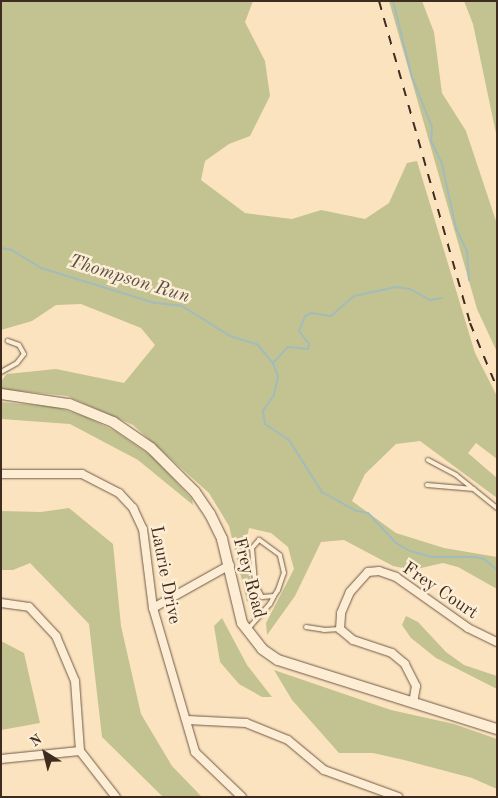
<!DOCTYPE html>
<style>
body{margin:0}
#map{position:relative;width:498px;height:798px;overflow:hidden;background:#fce3bf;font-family:"Old Standard TT",serif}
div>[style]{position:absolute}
.green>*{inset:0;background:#c2c390}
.stream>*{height:2px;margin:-1px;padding:0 1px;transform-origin:1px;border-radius:1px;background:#a3bcbb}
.roads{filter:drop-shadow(0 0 1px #6e5a47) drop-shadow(0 0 1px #6e5a47)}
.service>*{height:4px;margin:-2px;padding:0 2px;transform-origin:2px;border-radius:2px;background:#fdedd5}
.minor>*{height:8px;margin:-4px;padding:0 4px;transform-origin:4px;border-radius:4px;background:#fdedd5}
.tertiary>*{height:10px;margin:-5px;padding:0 5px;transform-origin:5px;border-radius:5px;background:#fdedd5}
.rail>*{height:2px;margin-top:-1px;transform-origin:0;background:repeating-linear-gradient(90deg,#3e2c1f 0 9px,transparent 0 18px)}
span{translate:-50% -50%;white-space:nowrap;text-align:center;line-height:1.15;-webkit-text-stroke:5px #fdedd5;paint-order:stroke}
.street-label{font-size:18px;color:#3e2c1f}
.water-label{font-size:19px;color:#575046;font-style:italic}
.frame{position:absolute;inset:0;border:2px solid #3e2c1f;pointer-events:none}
.north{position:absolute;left:20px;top:728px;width:50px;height:50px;-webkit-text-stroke:4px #fdedd5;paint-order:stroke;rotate:324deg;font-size:14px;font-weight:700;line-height:20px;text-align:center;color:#3e2c1f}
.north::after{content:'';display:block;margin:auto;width:18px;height:22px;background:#3e2c1f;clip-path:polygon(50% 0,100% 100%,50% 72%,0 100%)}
</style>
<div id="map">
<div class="green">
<div style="clip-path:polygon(1px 1px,253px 1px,245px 22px,265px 61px,270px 96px,250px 136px,229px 144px,205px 161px,201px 180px,245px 213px,292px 219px,321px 210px,365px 219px,389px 203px,407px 163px,417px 161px,475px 353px,497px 396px,497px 459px,476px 443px,468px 453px,497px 478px,497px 498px,420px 441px,396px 444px,365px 474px,352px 501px,396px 533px,444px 548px,497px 557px,497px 589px,458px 567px,443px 563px,412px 570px,393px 566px,344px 540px,321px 542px,295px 596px,267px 635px,266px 623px,294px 569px,288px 547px,271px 533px,249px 528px,246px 543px,252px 595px,247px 602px,229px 526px,209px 493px,133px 425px,67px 396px,1px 389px,1px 381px,7px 374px,56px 369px,124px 383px,155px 345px,141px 328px,81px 304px,56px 305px,32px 321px,1px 330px)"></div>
<div style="clip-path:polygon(389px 1px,422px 1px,434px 32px,442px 93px,466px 131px,497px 224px,497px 352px,477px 309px)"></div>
<div style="clip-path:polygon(464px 1px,497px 2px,497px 138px,473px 24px)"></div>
<div style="clip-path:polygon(1px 402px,56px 407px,86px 417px,115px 431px,153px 457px,192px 499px,193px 505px,138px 460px,70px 424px,1px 419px)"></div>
<div style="clip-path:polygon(69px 508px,113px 544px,121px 626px,141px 714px,172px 766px,202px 797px,163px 797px,102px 737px,89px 624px,30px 563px,13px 570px,1px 570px,1px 511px,41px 512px)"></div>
<div style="clip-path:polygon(406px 616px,418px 622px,446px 652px,464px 665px,497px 676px,497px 689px,436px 658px,411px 638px,402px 625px)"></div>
<div style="clip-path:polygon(222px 618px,247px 665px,272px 697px,262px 697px,239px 684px,220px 662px,214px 626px)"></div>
<div style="clip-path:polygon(1px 641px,24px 653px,40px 723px,1px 730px)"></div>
<div style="clip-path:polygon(274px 670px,391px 710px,454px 724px,497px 739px,497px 789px,472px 778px,404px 760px,373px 753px,339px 753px,292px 700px)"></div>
</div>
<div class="stream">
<div style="left:393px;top:1px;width:78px;rotate:76deg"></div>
<div style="left:412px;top:77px;width:54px;rotate:68.2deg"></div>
<div style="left:432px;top:127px;width:14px;rotate:94deg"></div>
<div style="left:431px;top:141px;width:25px;rotate:64deg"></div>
<div style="left:442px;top:164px;width:66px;rotate:77.7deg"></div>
<div style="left:456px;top:228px;width:26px;rotate:65deg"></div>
<div style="left:467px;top:252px;width:28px;rotate:86deg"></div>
<div style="left:1px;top:248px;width:11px;rotate:10deg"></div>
<div style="left:12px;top:250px;width:34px;rotate:32deg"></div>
<div style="left:41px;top:268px;width:119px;rotate:17.1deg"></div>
<div style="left:155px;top:303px;width:27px;rotate:6deg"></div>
<div style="left:182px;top:306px;width:57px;rotate:32deg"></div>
<div style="left:230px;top:336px;width:28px;rotate:17deg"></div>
<div style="left:257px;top:344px;width:25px;rotate:50deg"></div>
<div style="left:273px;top:363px;width:15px;rotate:70deg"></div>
<div style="left:278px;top:377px;width:18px;rotate:103deg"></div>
<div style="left:274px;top:395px;width:19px;rotate:125deg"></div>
<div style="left:263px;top:411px;width:13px;rotate:81deg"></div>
<div style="left:265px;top:424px;width:29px;rotate:34deg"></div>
<div style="left:289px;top:440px;width:62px;rotate:57.6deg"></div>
<div style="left:322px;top:492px;width:39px;rotate:29deg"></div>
<div style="left:356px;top:511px;width:12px;rotate:9deg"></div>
<div style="left:368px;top:513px;width:41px;rotate:47deg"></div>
<div style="left:396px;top:543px;width:16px;rotate:30deg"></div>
<div style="left:410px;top:551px;width:24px;rotate:15deg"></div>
<div style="left:433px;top:557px;width:42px"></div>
<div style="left:475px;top:557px;width:9px;rotate:13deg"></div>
<div style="left:484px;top:559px;width:17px;rotate:40deg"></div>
<div style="left:273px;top:363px;width:22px;rotate:-47deg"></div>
<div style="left:288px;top:347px;width:20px;rotate:6deg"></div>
<div style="left:308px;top:349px;width:5px;rotate:-79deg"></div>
<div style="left:309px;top:344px;width:16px;rotate:-128deg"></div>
<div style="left:299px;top:331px;width:16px;rotate:-68deg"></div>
<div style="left:305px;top:316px;width:7px;rotate:-27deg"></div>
<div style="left:311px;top:313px;width:20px;rotate:9deg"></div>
<div style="left:331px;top:316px;width:30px;rotate:-41deg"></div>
<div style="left:354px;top:296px;width:43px;rotate:-12.1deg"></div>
<div style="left:396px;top:287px;width:14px;rotate:8deg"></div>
<div style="left:410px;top:289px;width:23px;rotate:29deg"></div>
<div style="left:430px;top:300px;width:12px;rotate:-9deg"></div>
</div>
<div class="roads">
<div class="service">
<div style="left:1px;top:372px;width:18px;rotate:-29deg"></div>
<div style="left:17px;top:363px;width:11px;rotate:-52deg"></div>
<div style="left:24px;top:354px;width:10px;rotate:-119deg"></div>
<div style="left:19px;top:345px;width:12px;rotate:-160deg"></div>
<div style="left:428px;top:460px;width:32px;rotate:28deg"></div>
<div style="left:456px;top:475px;width:53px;rotate:38.8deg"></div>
<div style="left:427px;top:485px;width:47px;rotate:4.9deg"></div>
<div style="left:306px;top:627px;width:18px;rotate:9deg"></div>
<div style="left:324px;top:630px;width:16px;rotate:-4deg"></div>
<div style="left:248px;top:629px;width:33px;rotate:-49deg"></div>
<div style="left:270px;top:604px;width:9px;rotate:-63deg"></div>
<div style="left:274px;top:596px;width:7px;rotate:-56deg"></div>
<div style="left:278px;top:590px;width:18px;rotate:-71deg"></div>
<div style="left:284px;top:573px;width:18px;rotate:-103deg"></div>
<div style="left:280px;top:555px;width:26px;rotate:-144deg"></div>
<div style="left:259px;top:540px;width:11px;rotate:131deg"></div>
<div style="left:252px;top:548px;width:36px;rotate:85deg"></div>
<div style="left:255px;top:584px;width:15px;rotate:62deg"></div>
<div style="left:262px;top:597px;width:12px;rotate:-5deg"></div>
</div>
<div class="minor">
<div style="left:1px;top:474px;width:81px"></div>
<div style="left:82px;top:474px;width:42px;rotate:27.2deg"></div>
<div style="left:119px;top:493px;width:21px;rotate:47deg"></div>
<div style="left:133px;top:508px;width:23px;rotate:65deg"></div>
<div style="left:143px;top:529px;width:80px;rotate:82.8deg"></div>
<div style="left:153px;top:608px;width:150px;rotate:73.7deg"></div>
<div style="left:195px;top:752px;width:65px;rotate:43.8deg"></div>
<div style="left:1px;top:603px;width:28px;rotate:8deg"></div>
<div style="left:29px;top:607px;width:40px;rotate:47deg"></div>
<div style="left:56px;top:636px;width:49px;rotate:67.1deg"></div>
<div style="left:75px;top:681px;width:70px;rotate:85.9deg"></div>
<div style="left:80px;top:751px;width:58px;rotate:52deg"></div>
<div style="left:153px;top:608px;width:88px;rotate:-29.2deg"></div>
<div style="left:413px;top:703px;width:17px;rotate:-80deg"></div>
<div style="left:416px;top:686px;width:25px;rotate:-117deg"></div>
<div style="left:405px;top:664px;width:17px;rotate:-140deg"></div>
<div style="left:392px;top:653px;width:41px;rotate:-161.6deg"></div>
<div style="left:353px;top:640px;width:17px;rotate:-140deg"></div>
<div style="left:340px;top:629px;width:16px;rotate:-86deg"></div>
<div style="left:341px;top:613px;width:23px;rotate:-67deg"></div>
<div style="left:350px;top:592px;width:27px;rotate:-48deg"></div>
<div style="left:368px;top:572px;width:11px;rotate:-5deg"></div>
<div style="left:379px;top:571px;width:18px;rotate:19deg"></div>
<div style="left:396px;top:577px;width:88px;rotate:35.3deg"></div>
<div style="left:468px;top:628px;width:32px;rotate:26deg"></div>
<div style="left:187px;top:720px;width:59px;rotate:2.9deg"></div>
<div style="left:246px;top:723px;width:45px;rotate:22deg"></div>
<div style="left:288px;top:740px;width:47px;rotate:39.8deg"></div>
<div style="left:324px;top:770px;width:79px;rotate:20deg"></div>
<div style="left:1px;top:759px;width:79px;rotate:-5.8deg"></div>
</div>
<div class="tertiary">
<div style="left:1px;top:394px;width:69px;rotate:8.4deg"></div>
<div style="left:69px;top:404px;width:48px;rotate:22.2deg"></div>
<div style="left:113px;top:422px;width:46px;rotate:34.4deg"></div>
<div style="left:151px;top:448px;width:62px;rotate:45deg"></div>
<div style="left:195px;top:492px;width:27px;rotate:56deg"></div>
<div style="left:210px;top:514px;width:28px;rotate:64deg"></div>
<div style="left:222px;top:539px;width:86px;rotate:76.6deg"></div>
<div style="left:242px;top:623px;width:33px;rotate:52deg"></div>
<div style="left:262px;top:649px;width:19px;rotate:35deg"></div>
<div style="left:278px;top:660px;width:230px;rotate:17.5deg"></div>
</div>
</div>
<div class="rail">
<div style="left:379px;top:1px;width:335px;rotate:74.2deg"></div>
<div style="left:470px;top:323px;width:70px;rotate:67.4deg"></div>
</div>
<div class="street-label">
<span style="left:165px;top:575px;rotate:79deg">Laurie Drive</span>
<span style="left:249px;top:578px;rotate:75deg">Frey Road</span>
<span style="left:440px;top:591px;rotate:34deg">Frey Court</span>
</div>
<div class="water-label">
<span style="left:129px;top:280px;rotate:17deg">Thompson Run</span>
</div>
<div class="frame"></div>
<div class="north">N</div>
</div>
